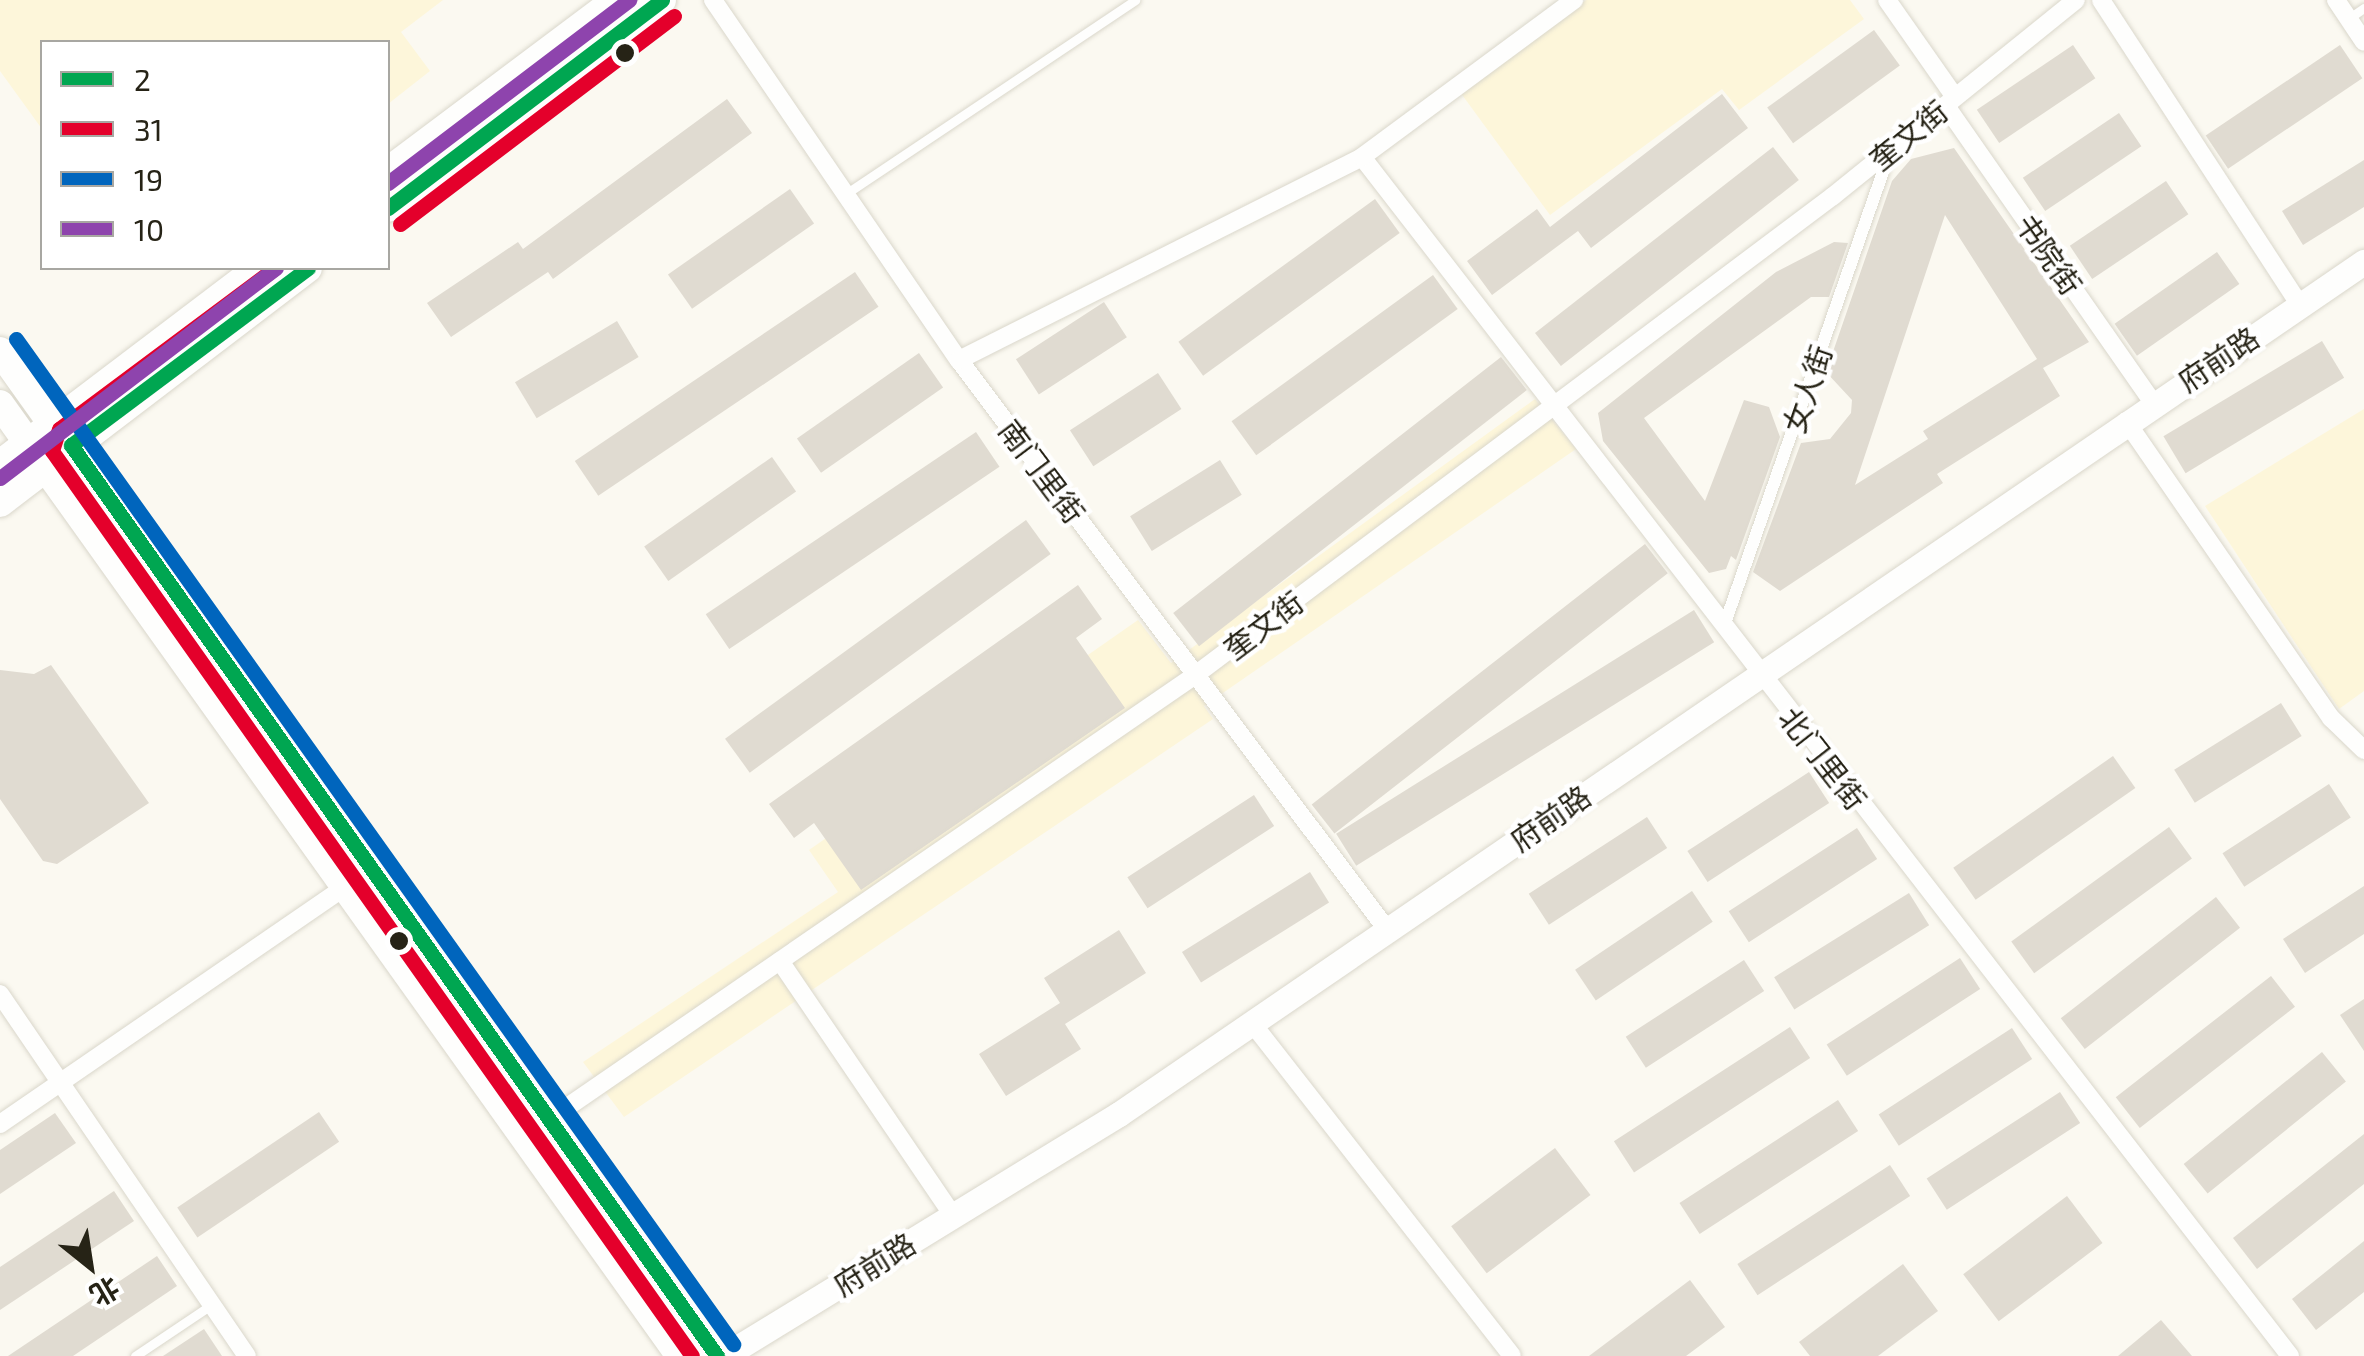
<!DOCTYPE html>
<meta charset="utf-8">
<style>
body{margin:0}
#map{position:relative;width:2364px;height:1356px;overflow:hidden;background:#fbf9f1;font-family:"Exo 2","Noto Sans SC",sans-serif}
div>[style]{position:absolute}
.built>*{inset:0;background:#fdf6da}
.building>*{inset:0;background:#e0dbd1;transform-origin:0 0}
.roads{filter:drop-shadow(0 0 2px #dad7cb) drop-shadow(0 0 2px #dad7cb)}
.service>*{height:9px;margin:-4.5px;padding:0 4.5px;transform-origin:4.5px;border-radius:4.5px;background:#fefefd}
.pedestrian>*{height:12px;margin:-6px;padding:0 6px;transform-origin:6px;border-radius:6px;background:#fefefd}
.minor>*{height:18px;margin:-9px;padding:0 9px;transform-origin:9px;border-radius:9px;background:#fefefd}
.secondary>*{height:25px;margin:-12.5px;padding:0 12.5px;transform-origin:12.5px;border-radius:12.5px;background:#fefefd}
.primary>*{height:28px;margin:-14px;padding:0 14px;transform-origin:14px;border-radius:14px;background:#fefefd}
.bus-1>*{height:15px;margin:-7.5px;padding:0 7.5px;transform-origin:7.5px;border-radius:7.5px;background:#00a651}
.bus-2>*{height:15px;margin:-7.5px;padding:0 7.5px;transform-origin:7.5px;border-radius:7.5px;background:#e4002b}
.bus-3>*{height:15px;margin:-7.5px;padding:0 7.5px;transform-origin:7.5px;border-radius:7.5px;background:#0065bd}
.bus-4>*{height:15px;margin:-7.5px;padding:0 7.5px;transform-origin:7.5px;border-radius:7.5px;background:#8e44ad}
.dots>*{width:28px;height:28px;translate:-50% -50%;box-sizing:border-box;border:5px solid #fff;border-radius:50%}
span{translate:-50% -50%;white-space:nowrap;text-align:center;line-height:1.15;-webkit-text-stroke:9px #fff;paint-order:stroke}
.street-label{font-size:30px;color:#262316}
.legend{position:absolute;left:40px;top:40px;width:350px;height:230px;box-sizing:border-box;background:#fff;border:2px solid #a8a7a2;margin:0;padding:12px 18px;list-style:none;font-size:30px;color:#262316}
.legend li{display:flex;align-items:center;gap:20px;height:50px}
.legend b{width:50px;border:2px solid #a8a7a2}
.north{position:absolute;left:40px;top:1216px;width:100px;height:100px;-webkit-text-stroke:8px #fff;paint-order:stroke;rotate:150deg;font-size:28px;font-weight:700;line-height:40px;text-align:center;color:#262316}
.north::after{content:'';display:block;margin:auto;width:35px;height:45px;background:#262316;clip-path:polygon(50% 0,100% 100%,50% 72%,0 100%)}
</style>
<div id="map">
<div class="built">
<div style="clip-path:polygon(0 0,443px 0,401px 32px,430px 71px,388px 104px,388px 42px,42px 42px,42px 129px,0 71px)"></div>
<div style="clip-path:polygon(1586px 0,1850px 0,1864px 19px,1739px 110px,1722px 89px,1550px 215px,1460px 92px)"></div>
<div style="clip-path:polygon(1535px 399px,1576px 449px,1204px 706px,1213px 719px,624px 1117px,583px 1062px,838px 892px,809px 850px,1138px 620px,1171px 663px)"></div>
<div style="clip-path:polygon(2364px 409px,2364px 691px,2339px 709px,2205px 506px)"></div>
</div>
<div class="building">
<div style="left:1874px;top:30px;width:44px;height:132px;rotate:54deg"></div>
<div style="left:2073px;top:45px;width:40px;height:116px;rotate:56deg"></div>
<div style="left:2340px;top:45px;width:40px;height:162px;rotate:56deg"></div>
<div style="clip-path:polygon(1722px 94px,1748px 128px,1591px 248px,1578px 231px,1492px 295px,1467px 261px,1537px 209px,1550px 227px)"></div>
<div style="clip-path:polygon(727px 99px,752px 133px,553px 279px,548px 272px,451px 337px,427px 303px,518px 242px,523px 249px)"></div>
<div style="left:2119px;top:113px;width:40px;height:116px;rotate:56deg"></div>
<div style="left:1773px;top:147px;width:42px;height:302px;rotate:52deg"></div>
<div style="clip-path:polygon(evenodd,1954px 148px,2089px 342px,2043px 368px,2060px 396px,1937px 474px,1943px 483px,1780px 591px,1753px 572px,1801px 443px,1830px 439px,1851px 413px,1852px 400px,1826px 372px,1892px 181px,1911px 159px,1954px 148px,1945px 215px,2037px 359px,1923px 431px,1928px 439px,1855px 485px,1945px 215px)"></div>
<div style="clip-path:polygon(2364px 160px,2364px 207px,2303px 245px,2282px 211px)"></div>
<div style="left:2166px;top:181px;width:40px;height:116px;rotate:56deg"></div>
<div style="left:790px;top:189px;width:42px;height:149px;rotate:55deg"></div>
<div style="left:1375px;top:199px;width:42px;height:243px;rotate:54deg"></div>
<div style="clip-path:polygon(1834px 242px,1848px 243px,1829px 297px,1811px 297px,1644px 418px,1705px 501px,1744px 400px,1769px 407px,1780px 437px,1736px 560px,1731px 556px,1726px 569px,1709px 573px,1603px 441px,1598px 413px,1776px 272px)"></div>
<div style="left:2217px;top:252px;width:39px;height:125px;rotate:55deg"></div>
<div style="left:855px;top:272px;width:42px;height:338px;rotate:56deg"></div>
<div style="left:1433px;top:275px;width:42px;height:249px;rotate:54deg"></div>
<div style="left:1104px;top:302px;width:42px;height:105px;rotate:57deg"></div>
<div style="left:617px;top:321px;width:42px;height:119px;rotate:59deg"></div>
<div style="left:2322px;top:341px;width:43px;height:185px;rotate:59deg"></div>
<div style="left:919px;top:353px;width:42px;height:149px;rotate:55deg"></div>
<div style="left:1501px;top:357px;width:42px;height:416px;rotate:52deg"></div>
<div style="left:1158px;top:373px;width:43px;height:105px;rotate:57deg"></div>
<div style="left:976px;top:432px;width:42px;height:326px;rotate:56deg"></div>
<div style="left:772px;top:457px;width:42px;height:156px;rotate:55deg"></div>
<div style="left:1220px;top:460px;width:41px;height:106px;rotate:58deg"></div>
<div style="left:1026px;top:520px;width:42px;height:372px;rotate:54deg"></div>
<div style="left:1645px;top:544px;width:37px;height:423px;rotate:52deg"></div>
<div style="clip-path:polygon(1078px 585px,1102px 619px,1076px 638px,1125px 708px,861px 890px,814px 823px,794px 838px,769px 804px)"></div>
<div style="left:1694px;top:610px;width:38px;height:422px;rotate:58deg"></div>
<div style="clip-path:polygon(51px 665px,149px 803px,57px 864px,43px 861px,0 799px,0 670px,34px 674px)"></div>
<div style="left:2281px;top:703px;width:39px;height:126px;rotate:58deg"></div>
<div style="left:2113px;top:756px;width:39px;height:195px;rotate:55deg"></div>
<div style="left:1809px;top:772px;width:37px;height:145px;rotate:57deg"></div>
<div style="left:2329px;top:784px;width:40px;height:127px;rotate:57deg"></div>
<div style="left:1254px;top:795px;width:37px;height:151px;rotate:57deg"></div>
<div style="left:1647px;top:817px;width:37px;height:141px;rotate:57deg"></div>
<div style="left:2169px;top:827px;width:39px;height:195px;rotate:54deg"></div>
<div style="left:1857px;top:828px;width:37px;height:153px;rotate:57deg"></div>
<div style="left:1310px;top:872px;width:36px;height:151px;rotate:58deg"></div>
<div style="clip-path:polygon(2364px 886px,2364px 934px,2305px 973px,2283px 939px)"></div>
<div style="left:1692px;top:891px;width:37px;height:141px;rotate:56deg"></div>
<div style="left:1909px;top:893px;width:38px;height:159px;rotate:58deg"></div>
<div style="left:2216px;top:897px;width:39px;height:197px;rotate:52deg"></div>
<div style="clip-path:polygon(1119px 930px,1146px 973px,1065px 1024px,1081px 1049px,1006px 1096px,979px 1054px,1060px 1003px,1044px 978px)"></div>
<div style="left:1960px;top:958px;width:37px;height:159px;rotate:57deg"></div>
<div style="left:1744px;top:960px;width:37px;height:141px;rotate:57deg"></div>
<div style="left:2271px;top:976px;width:39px;height:197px;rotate:52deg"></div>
<div style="clip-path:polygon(2364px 999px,2364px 1051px,2340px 1015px)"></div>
<div style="left:1790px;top:1027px;width:37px;height:210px;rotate:57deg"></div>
<div style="left:2012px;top:1028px;width:37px;height:159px;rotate:57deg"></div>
<div style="left:2322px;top:1052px;width:38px;height:178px;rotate:51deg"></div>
<div style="left:2060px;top:1092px;width:37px;height:159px;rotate:57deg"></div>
<div style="left:1838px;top:1100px;width:37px;height:189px;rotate:57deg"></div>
<div style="left:319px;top:1112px;width:36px;height:171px;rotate:56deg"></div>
<div style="clip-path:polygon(55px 1113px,76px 1143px,0 1194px,0 1150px)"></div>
<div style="clip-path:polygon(2364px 1134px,2364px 1184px,2257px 1269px,2233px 1238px)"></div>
<div style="left:1555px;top:1148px;width:59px;height:130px;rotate:53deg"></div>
<div style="left:1890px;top:1165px;width:37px;height:182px;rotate:57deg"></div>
<div style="clip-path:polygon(114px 1191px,134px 1221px,0 1310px,0 1267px)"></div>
<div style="left:2067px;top:1196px;width:59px;height:130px;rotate:53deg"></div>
<div style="clip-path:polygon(2364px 1241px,2364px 1292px,2316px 1330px,2292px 1299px)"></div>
<div style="clip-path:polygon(157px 1256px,177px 1286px,73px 1356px,8px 1356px)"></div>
<div style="clip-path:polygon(1903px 1264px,1938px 1311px,1878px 1356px,1810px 1356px,1799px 1342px)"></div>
<div style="clip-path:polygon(1690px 1280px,1725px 1327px,1686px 1356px,1589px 1356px)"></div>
<div style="clip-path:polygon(2161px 1320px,2192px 1356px,2118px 1356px)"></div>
<div style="clip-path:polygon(204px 1329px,222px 1356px,163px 1356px)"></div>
</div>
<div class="roads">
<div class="service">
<div style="left:2348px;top:19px;width:19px;rotate:-35deg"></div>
<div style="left:847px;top:193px;width:347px;rotate:-33.8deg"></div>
<div style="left:135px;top:1356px;width:92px;rotate:-33.9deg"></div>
</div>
<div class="pedestrian">
<div style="left:1724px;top:626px;width:502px;rotate:-70.7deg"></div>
</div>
<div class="minor">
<div style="left:713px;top:0;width:436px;rotate:55.7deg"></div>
<div style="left:959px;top:360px;width:714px;rotate:53.08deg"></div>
<div style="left:1887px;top:0;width:118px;rotate:55deg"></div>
<div style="left:2101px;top:0;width:364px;rotate:56.9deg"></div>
<div style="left:2336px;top:0;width:50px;rotate:56.3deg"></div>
<div style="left:1946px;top:106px;width:362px;rotate:55.1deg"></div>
<div style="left:1362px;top:157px;width:1516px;rotate:52.26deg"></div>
<div style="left:959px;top:360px;width:451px;rotate:-26.7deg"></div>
<div style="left:1362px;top:157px;width:264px;rotate:-36.5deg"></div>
<div style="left:2126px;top:421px;width:361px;rotate:55.4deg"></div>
<div style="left:2331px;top:718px;width:46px;rotate:44.1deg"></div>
<div style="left:780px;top:961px;width:308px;rotate:55.8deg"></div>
<div style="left:0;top:994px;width:438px;rotate:55.7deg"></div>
<div style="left:1252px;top:1023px;width:422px;rotate:52deg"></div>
<div style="left:547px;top:1121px;width:785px;rotate:-34.52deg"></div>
<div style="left:1194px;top:676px;width:799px;rotate:-36.91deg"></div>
<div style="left:1833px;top:196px;width:312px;rotate:-38.9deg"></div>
<div style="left:0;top:1124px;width:420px;rotate:-34.5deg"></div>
</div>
<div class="secondary">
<div style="left:724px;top:1356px;width:463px;rotate:-31.5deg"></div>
<div style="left:1119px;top:1114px;width:1509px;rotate:-34.39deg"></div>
</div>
<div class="primary">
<div style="left:388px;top:171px;width:285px;rotate:-36.9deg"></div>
<div style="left:388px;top:208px;width:344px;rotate:-37.2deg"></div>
<div style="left:0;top:351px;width:1235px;rotate:54.49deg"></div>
<div style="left:0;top:404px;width:1170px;rotate:54.46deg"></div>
<div style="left:0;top:464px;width:324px;rotate:-37.2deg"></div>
<div style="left:0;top:503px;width:387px;rotate:-37.3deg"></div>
</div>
</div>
<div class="bus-1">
<div style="left:388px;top:208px;width:344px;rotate:-37.2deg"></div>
<div style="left:308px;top:268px;width:296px;rotate:143.2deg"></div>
<div style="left:71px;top:445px;width:1117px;rotate:54.66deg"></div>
</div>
<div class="bus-2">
<div style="left:400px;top:224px;width:344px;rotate:-37.2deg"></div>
<div style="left:275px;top:268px;width:269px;rotate:143.3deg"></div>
<div style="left:59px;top:429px;width:23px;rotate:108deg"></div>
<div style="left:52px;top:451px;width:1108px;rotate:54.73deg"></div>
</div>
<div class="bus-3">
<div style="left:16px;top:339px;width:1235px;rotate:54.49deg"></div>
</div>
<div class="bus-4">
<div style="left:388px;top:183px;width:303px;rotate:-37.2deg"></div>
<div style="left:0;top:478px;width:347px;rotate:-37.3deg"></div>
</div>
<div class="dots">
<div style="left:625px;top:53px;background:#262316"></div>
<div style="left:399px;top:941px;background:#262316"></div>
</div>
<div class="street-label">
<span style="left:1908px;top:135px;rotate:-39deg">奎文街</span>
<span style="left:2049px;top:254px;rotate:55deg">书院街</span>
<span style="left:2218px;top:359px;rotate:-34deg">府前路</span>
<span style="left:1807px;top:389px;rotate:-71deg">女人街</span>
<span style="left:1042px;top:471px;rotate:53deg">南门里街</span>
<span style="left:1263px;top:625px;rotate:-37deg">奎文街</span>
<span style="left:1823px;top:758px;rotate:52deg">北门里街</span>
<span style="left:1550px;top:818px;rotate:-35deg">府前路</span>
<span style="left:874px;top:1264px;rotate:-32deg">府前路</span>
</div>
<ul class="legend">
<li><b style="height:12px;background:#00a651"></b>2</li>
<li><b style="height:12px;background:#e4002b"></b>31</li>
<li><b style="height:12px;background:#0065bd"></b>19</li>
<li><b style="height:12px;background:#8e44ad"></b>10</li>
</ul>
<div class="north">北</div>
</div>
